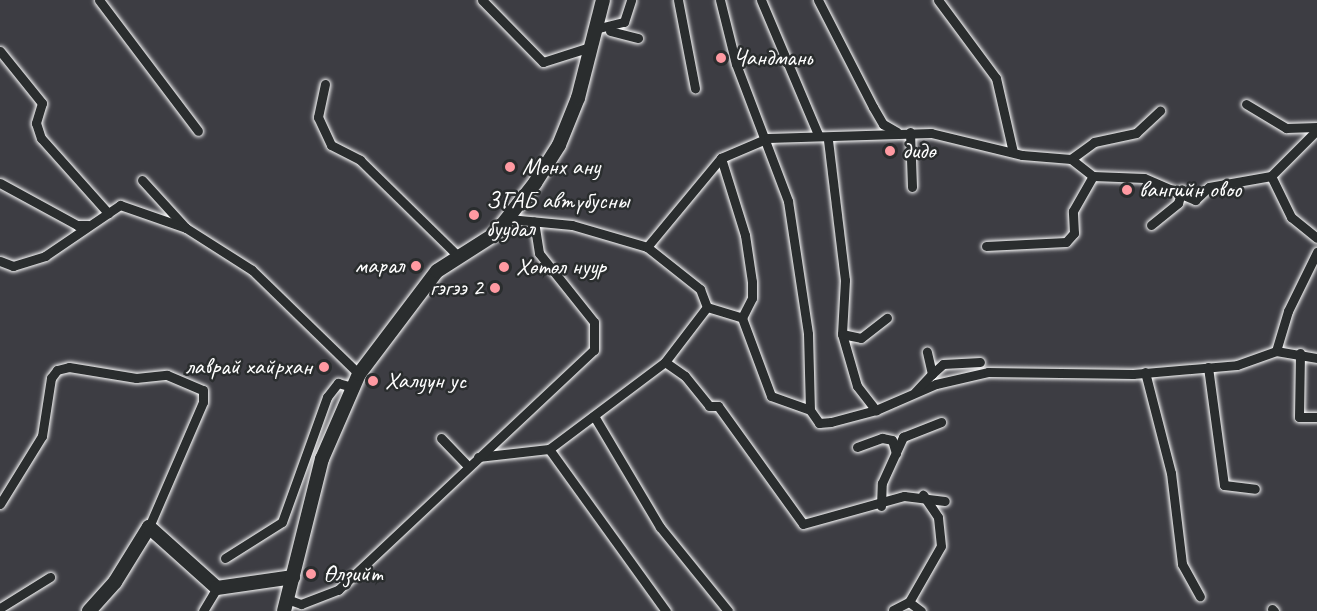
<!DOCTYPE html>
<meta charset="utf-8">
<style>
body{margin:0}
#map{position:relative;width:1317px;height:611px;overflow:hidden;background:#3d3d43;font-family:Caveat,sans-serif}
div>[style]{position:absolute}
.roads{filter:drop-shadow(0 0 2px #fff) drop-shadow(0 0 2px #fff)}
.street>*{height:9px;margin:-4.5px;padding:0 4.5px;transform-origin:4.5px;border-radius:4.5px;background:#2a2d2e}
.secondary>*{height:14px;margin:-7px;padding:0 7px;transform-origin:7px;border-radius:7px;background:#2a2d2e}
.dots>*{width:16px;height:16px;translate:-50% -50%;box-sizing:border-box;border:3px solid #2a2d2e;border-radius:50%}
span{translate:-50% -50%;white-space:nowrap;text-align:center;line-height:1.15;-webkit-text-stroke:5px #2a2d2e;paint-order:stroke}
.poi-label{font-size:24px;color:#fff}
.left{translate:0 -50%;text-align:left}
.right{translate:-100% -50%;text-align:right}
</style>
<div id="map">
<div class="roads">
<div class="street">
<div style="left:99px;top:0;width:164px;rotate:52.9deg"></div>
<div style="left:482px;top:0;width:87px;rotate:45.5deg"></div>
<div style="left:543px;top:62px;width:49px;rotate:-17.7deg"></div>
<div style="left:678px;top:0;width:90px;rotate:79.1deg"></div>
<div style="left:720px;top:0;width:66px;rotate:76deg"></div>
<div style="left:736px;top:64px;width:147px;rotate:69.2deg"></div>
<div style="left:788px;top:201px;width:134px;rotate:81.4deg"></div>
<div style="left:808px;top:334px;width:76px;rotate:88.5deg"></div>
<div style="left:761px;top:0;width:146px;rotate:67deg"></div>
<div style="left:818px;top:0;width:120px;rotate:62.8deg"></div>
<div style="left:873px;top:107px;width:20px;rotate:60deg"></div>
<div style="left:883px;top:124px;width:16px;rotate:30deg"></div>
<div style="left:938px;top:0;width:97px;rotate:53.4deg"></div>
<div style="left:996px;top:78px;width:76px;rotate:77.1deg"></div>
<div style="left:595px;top:29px;width:30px;rotate:-14deg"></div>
<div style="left:624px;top:22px;width:23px;rotate:-72deg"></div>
<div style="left:610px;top:31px;width:29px;rotate:14deg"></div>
<div style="left:0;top:51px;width:67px;rotate:51.1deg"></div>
<div style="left:42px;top:103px;width:21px;rotate:107deg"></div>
<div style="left:36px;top:123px;width:16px;rotate:72deg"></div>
<div style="left:41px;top:138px;width:101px;rotate:48.2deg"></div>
<div style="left:325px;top:84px;width:34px;rotate:102deg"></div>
<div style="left:318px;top:117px;width:31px;rotate:65deg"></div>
<div style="left:331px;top:145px;width:33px;rotate:27deg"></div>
<div style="left:360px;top:160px;width:139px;rotate:44.4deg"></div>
<div style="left:1246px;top:104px;width:47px;rotate:31deg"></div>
<div style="left:1286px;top:128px;width:31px;rotate:-2deg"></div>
<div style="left:910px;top:132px;width:55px;rotate:87.9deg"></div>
<div style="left:828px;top:140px;width:141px;rotate:83.1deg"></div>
<div style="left:845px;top:280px;width:54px;rotate:93.2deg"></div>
<div style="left:842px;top:334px;width:54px;rotate:73.9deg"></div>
<div style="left:857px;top:386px;width:31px;rotate:52deg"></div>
<div style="left:721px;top:158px;width:81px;rotate:72.7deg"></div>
<div style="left:745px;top:235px;width:48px;rotate:81.5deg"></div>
<div style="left:752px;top:282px;width:16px;rotate:90deg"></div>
<div style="left:752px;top:298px;width:22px;rotate:117deg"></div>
<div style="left:1071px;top:159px;width:29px;rotate:-36deg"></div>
<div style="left:1094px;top:142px;width:43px;rotate:-12.1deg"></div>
<div style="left:1136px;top:133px;width:33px;rotate:-43deg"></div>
<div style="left:1271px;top:176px;width:46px;rotate:64deg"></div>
<div style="left:1291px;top:217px;width:33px;rotate:39deg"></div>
<div style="left:142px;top:180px;width:65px;rotate:47.5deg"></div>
<div style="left:0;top:183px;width:88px;rotate:28.6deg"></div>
<div style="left:77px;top:225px;width:11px"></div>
<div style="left:509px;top:219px;width:63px;rotate:5.4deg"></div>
<div style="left:572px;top:225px;width:78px;rotate:16.3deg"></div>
<div style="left:647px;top:247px;width:68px;rotate:38.4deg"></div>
<div style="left:700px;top:289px;width:19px;rotate:69deg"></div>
<div style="left:707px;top:307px;width:69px;rotate:127.4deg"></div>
<div style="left:665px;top:362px;width:145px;rotate:143.1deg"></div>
<div style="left:1151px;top:225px;width:35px;rotate:-39deg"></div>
<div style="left:1178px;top:203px;width:14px;rotate:-73deg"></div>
<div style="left:986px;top:246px;width:80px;rotate:-2.9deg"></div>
<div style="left:1066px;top:242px;width:12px;rotate:-48deg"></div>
<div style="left:1074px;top:233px;width:22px;rotate:-93deg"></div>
<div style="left:1073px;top:211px;width:40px;rotate:-60.3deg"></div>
<div style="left:647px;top:247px;width:116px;rotate:-50.3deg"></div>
<div style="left:721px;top:158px;width:51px;rotate:-23.1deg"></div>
<div style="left:768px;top:138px;width:163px;rotate:-1.8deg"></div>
<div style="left:931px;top:133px;width:94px;rotate:13.6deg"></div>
<div style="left:1022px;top:155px;width:49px;rotate:4.7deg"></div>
<div style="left:1071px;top:159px;width:28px;rotate:38deg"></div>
<div style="left:1093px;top:176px;width:51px;rotate:2.2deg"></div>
<div style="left:1144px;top:178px;width:56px;rotate:23.3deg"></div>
<div style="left:1195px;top:200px;width:19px;rotate:-43deg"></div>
<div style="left:1209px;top:187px;width:63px;rotate:-10.1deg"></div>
<div style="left:1271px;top:176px;width:65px;rotate:-45deg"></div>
<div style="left:0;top:261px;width:14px;rotate:21deg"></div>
<div style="left:13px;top:266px;width:34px;rotate:-17deg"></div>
<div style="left:45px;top:256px;width:91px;rotate:-34.2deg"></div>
<div style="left:120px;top:205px;width:70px;rotate:19.2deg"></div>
<div style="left:186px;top:228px;width:78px;rotate:32.5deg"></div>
<div style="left:252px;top:270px;width:149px;rotate:44.2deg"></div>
<div style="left:707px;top:307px;width:37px;rotate:17deg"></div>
<div style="left:742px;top:318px;width:83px;rotate:69.6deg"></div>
<div style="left:771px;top:396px;width:41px;rotate:19.7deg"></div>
<div style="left:810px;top:410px;width:16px;rotate:55deg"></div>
<div style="left:819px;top:423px;width:12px;rotate:-5deg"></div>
<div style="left:831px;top:422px;width:47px;rotate:-14.9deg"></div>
<div style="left:876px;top:410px;width:65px;rotate:-23.4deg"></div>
<div style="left:936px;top:384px;width:53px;rotate:-13deg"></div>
<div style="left:988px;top:372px;width:145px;rotate:0.8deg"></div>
<div style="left:1133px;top:374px;width:104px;rotate:-4.9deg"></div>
<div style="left:1237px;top:365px;width:41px;rotate:-19.7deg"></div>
<div style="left:1276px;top:351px;width:42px;rotate:-73.3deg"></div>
<div style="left:1288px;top:311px;width:66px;rotate:-63.8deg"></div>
<div style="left:842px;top:334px;width:19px;rotate:12deg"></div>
<div style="left:861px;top:338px;width:33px;rotate:-38deg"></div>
<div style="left:1276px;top:351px;width:42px;rotate:9.7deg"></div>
<div style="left:1300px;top:353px;width:64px;rotate:90.9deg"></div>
<div style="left:1299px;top:417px;width:18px"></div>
<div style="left:665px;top:362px;width:24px;rotate:35deg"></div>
<div style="left:685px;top:376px;width:38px;rotate:51deg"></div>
<div style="left:709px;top:406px;width:9px"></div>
<div style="left:718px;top:406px;width:145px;rotate:54.2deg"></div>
<div style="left:803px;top:524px;width:105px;rotate:-15.5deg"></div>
<div style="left:904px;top:496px;width:41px;rotate:7deg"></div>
<div style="left:1208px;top:367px;width:119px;rotate:82.3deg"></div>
<div style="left:1224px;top:485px;width:31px;rotate:7deg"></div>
<div style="left:1145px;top:372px;width:104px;rotate:75.6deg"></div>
<div style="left:1171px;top:473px;width:92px;rotate:83.1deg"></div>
<div style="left:1182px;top:564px;width:37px;rotate:61deg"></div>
<div style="left:932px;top:374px;width:15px;rotate:-42deg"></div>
<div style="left:943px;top:364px;width:37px;rotate:-3deg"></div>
<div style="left:915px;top:392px;width:25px;rotate:-47deg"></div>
<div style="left:932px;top:374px;width:23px;rotate:-103deg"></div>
<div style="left:594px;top:416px;width:129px;rotate:59.3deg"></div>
<div style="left:660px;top:527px;width:108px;rotate:51deg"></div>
<div style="left:441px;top:438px;width:39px;rotate:46deg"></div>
<div style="left:857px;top:447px;width:27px;rotate:-20deg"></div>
<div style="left:882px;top:438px;width:10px;rotate:11deg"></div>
<div style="left:892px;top:440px;width:14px;rotate:73deg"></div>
<div style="left:478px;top:457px;width:71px;rotate:-6.4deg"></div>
<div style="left:549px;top:449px;width:200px;rotate:54.2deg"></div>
<div style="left:0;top:504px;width:80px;rotate:-58.3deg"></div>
<div style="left:42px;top:436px;width:59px;rotate:-81.2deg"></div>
<div style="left:51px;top:378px;width:10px;rotate:-53deg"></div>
<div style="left:57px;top:370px;width:12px;rotate:-14deg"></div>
<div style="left:69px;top:367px;width:68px;rotate:9.3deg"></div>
<div style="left:136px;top:378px;width:31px;rotate:-6deg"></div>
<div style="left:167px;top:375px;width:39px;rotate:23deg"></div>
<div style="left:203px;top:390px;width:12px;rotate:90deg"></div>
<div style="left:203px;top:402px;width:136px;rotate:113.4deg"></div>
<div style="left:881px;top:506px;width:23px;rotate:-88deg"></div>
<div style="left:882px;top:483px;width:51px;rotate:-65.5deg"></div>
<div style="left:903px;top:437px;width:41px;rotate:-21.5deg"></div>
<div style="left:225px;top:558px;width:67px;rotate:-32.3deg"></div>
<div style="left:282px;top:522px;width:133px;rotate:-70.2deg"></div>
<div style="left:327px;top:397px;width:18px;rotate:-52deg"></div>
<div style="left:338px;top:383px;width:15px;rotate:16deg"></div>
<div style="left:287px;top:599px;width:15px;rotate:20deg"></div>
<div style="left:301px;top:604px;width:40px;rotate:-21deg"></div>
<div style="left:338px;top:590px;width:351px;rotate:-43.2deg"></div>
<div style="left:594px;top:350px;width:28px;rotate:-90deg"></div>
<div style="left:594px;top:322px;width:88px;rotate:-128.6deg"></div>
<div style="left:539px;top:253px;width:32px;rotate:-99deg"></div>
<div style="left:909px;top:602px;width:15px;rotate:37deg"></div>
<div style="left:0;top:608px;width:59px;rotate:-31.8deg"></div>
<div style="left:1272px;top:609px;width:3px;rotate:45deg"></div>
<div style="left:893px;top:610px;width:18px;rotate:-27deg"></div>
<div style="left:909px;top:602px;width:64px;rotate:-60.3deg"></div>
<div style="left:941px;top:546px;width:29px;rotate:-96deg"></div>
<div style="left:938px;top:517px;width:27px;rotate:-124deg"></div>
<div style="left:203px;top:611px;width:27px;rotate:-59deg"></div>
</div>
<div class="secondary">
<div style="left:89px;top:611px;width:39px;rotate:-48deg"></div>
<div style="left:115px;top:582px;width:65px;rotate:-58.3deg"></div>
<div style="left:149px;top:527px;width:91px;rotate:41.9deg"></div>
<div style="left:217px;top:588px;width:77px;rotate:-8.2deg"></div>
<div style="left:284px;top:611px;width:157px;rotate:-76deg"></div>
<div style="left:322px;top:459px;width:93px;rotate:-66.5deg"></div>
<div style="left:359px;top:374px;width:129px;rotate:-52.9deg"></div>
<div style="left:437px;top:271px;width:69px;rotate:-32.5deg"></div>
<div style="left:495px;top:234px;width:65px;rotate:-51.9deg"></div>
<div style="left:535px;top:183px;width:45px;rotate:-57.7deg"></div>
<div style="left:559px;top:145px;width:51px;rotate:-68deg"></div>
<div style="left:578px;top:98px;width:101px;rotate:-75.7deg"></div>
</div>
</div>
<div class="dots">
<div style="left:721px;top:58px;background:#ff9aa2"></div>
<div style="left:890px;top:151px;background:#ff9aa2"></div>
<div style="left:510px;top:167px;background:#ff9aa2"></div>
<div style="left:1127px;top:190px;background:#ff9aa2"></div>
<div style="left:474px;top:215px;background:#ff9aa2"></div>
<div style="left:416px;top:266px;background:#ff9aa2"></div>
<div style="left:504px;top:267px;background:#ff9aa2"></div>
<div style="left:495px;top:288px;background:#ff9aa2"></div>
<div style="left:324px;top:367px;background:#ff9aa2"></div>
<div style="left:373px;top:381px;background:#ff9aa2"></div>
<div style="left:311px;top:574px;background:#ff9aa2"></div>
</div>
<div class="poi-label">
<span class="left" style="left:733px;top:58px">Чандмань</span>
<span class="left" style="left:902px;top:151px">дидө</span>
<span class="left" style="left:522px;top:167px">Мөнх ану</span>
<span class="left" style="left:1139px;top:190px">вангийн овоо</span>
<span class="left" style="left:486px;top:215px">ЗГАБ автүбусны<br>буудал</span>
<span class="right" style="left:404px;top:266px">марал</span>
<span class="left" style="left:516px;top:267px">Хөтөл нуур</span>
<span class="right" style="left:483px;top:288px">гэгээ 2</span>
<span class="right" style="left:312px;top:367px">лаврай хайрхан</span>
<span class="left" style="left:385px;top:381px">Халуун ус</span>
<span class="left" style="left:323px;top:574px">Өлзийт</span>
</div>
</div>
